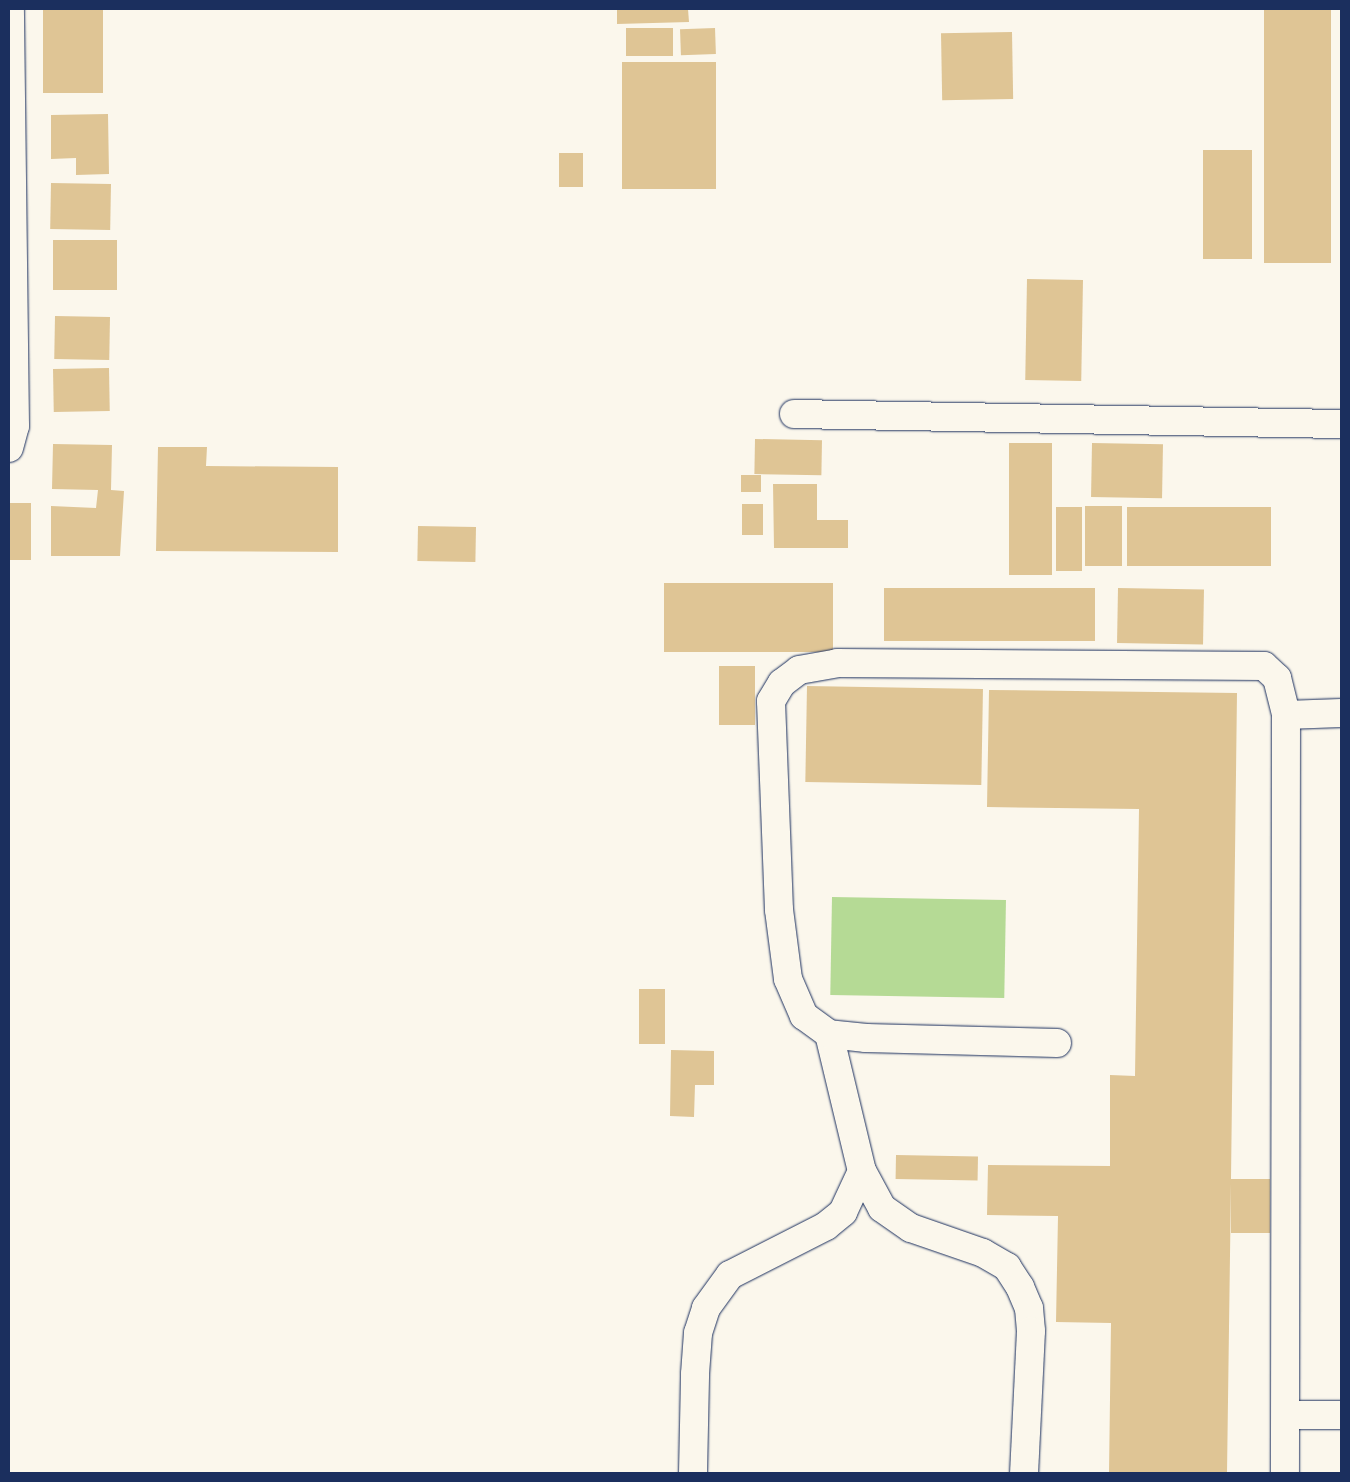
<!DOCTYPE html>
<style>
body{margin:0}
#map{position:relative;width:1350px;height:1482px;overflow:hidden;background:#fbf7ec;font-family:Pangolin,sans-serif}
div>[style]{position:absolute}
.green>*{inset:0;background:#b5da95;transform-origin:0 0}
.building>*{inset:0;background:#dfc595;transform-origin:0 0}
.roads{filter:drop-shadow(0 0 1px #1b2f5e) drop-shadow(0 0 1px #1b2f5e)}
.minor>*{height:28px;margin:-14px;padding:0 14px;transform-origin:14px;border-radius:14px;background:#fbf7ec}
span{translate:-50% -50%;white-space:nowrap;text-align:center;line-height:1.15;-webkit-text-stroke:4px #fbf7ec;paint-order:stroke}
.frame{position:absolute;inset:0;border:10px solid #1b2f5e;pointer-events:none}
</style>
<div id="map">
<div class="green">
<div style="left:832px;top:897px;width:174px;height:98px;rotate:1deg"></div>
</div>
<div class="building">
<div style="left:43px;top:9px;width:60px;height:84px"></div>
<div style="clip-path:polygon(617px 9px,688px 9px,689px 22px,617px 24px)"></div>
<div style="left:1264px;top:9px;width:67px;height:254px"></div>
<div style="left:626px;top:28px;width:47px;height:28px"></div>
<div style="left:715px;top:28px;width:26px;height:35px;rotate:88deg"></div>
<div style="left:1012px;top:32px;width:67px;height:71px;rotate:89deg"></div>
<div style="left:622px;top:62px;width:94px;height:127px"></div>
<div style="clip-path:polygon(108px 114px,109px 174px,76px 175px,76px 158px,51px 159px,51px 115px)"></div>
<div style="left:1203px;top:150px;width:49px;height:109px"></div>
<div style="left:559px;top:153px;width:24px;height:34px"></div>
<div style="left:51px;top:183px;width:60px;height:46px;rotate:1deg"></div>
<div style="left:53px;top:240px;width:64px;height:50px"></div>
<div style="left:1027px;top:279px;width:56px;height:101px;rotate:1deg"></div>
<div style="left:55px;top:316px;width:55px;height:43px;rotate:1deg"></div>
<div style="left:109px;top:368px;width:43px;height:56px;rotate:89deg"></div>
<div style="left:755px;top:439px;width:67px;height:35px;rotate:1deg"></div>
<div style="left:1009px;top:443px;width:43px;height:132px"></div>
<div style="left:1092px;top:443px;width:71px;height:54px;rotate:1deg"></div>
<div style="clip-path:polygon(53px 444px,112px 445px,111px 490px,124px 491px,120px 556px,51px 556px,51px 506px,96px 508px,98px 490px,52px 489px)"></div>
<div style="clip-path:polygon(158px 447px,207px 447px,206px 466px,338px 467px,338px 552px,156px 551px)"></div>
<div style="left:741px;top:475px;width:20px;height:17px"></div>
<div style="clip-path:polygon(773px 484px,817px 484px,817px 520px,848px 520px,848px 548px,774px 548px)"></div>
<div style="left:31px;top:503px;width:57px;height:22px;rotate:90deg"></div>
<div style="left:742px;top:504px;width:21px;height:31px"></div>
<div style="left:1085px;top:506px;width:37px;height:60px"></div>
<div style="left:1056px;top:507px;width:26px;height:64px"></div>
<div style="left:1127px;top:507px;width:144px;height:59px"></div>
<div style="left:418px;top:526px;width:58px;height:35px;rotate:1deg"></div>
<div style="left:664px;top:583px;width:169px;height:69px"></div>
<div style="left:884px;top:588px;width:211px;height:53px"></div>
<div style="left:1118px;top:588px;width:86px;height:55px;rotate:1deg"></div>
<div style="left:719px;top:666px;width:36px;height:59px"></div>
<div style="left:807px;top:686px;width:176px;height:96px;rotate:1deg"></div>
<div style="clip-path:polygon(989px 690px,1237px 693px,1231px 1179px,1270px 1179px,1270px 1233px,1231px 1233px,1231px 1183px,1227px 1473px,1109px 1473px,1111px 1323px,1056px 1322px,1058px 1216px,987px 1215px,988px 1165px,1110px 1166px,1110px 1075px,1135px 1076px,1139px 809px,987px 807px)"></div>
<div style="left:639px;top:989px;width:26px;height:55px"></div>
<div style="clip-path:polygon(671px 1050px,714px 1051px,714px 1085px,695px 1085px,694px 1117px,670px 1116px)"></div>
<div style="left:896px;top:1155px;width:82px;height:24px;rotate:1deg"></div>
</div>
<div class="roads">
<div class="minor">
<div style="left:794px;top:414px;width:547px;rotate:1.05deg"></div>
<div style="left:9px;top:448px;width:23px;rotate:-75deg"></div>
<div style="left:15px;top:426px;width:417px;rotate:-90.7deg"></div>
<div style="left:1286px;top:715px;width:55px;rotate:-2.1deg"></div>
<div style="left:829px;top:1034px;width:141px;rotate:76.5deg"></div>
<div style="left:862px;top:1171px;width:42px;rotate:61.6deg"></div>
<div style="left:882px;top:1208px;width:35px;rotate:35deg"></div>
<div style="left:911px;top:1228px;width:76px;rotate:19.1deg"></div>
<div style="left:983px;top:1253px;width:28px;rotate:30deg"></div>
<div style="left:1007px;top:1267px;width:24px;rotate:57deg"></div>
<div style="left:1020px;top:1287px;width:23px;rotate:67deg"></div>
<div style="left:1029px;top:1308px;width:23px;rotate:85deg"></div>
<div style="left:1031px;top:1331px;width:142px;rotate:92.8deg"></div>
<div style="left:1057px;top:1043px;width:191px;rotate:-178.5deg"></div>
<div style="left:866px;top:1038px;width:37px;rotate:-174deg"></div>
<div style="left:829px;top:1034px;width:31px;rotate:-144deg"></div>
<div style="left:804px;top:1016px;width:40px;rotate:-113.4deg"></div>
<div style="left:788px;top:979px;width:70px;rotate:-97.4deg"></div>
<div style="left:779px;top:910px;width:209px;rotate:-92.2deg"></div>
<div style="left:771px;top:701px;width:21px;rotate:-59deg"></div>
<div style="left:782px;top:683px;width:21px;rotate:-37deg"></div>
<div style="left:799px;top:670px;width:39px;rotate:-10deg"></div>
<div style="left:837px;top:663px;width:427px;rotate:0.4deg"></div>
<div style="left:1264px;top:666px;width:18px;rotate:43deg"></div>
<div style="left:1277px;top:678px;width:38px;rotate:76deg"></div>
<div style="left:1286px;top:715px;width:758px;rotate:90.08deg"></div>
<div style="left:1287px;top:1415px;width:54px"></div>
<div style="left:693px;top:1473px;width:99px;rotate:-88.8deg"></div>
<div style="left:695px;top:1374px;width:41px;rotate:-85.8deg"></div>
<div style="left:698px;top:1333px;width:26px;rotate:-72deg"></div>
<div style="left:706px;top:1308px;width:41px;rotate:-54deg"></div>
<div style="left:730px;top:1275px;width:108px;rotate:-27deg"></div>
<div style="left:826px;top:1226px;width:22px;rotate:-39deg"></div>
<div style="left:843px;top:1212px;width:45px;rotate:-65.1deg"></div>
</div>
</div>
<div class="frame"></div>
</div>
